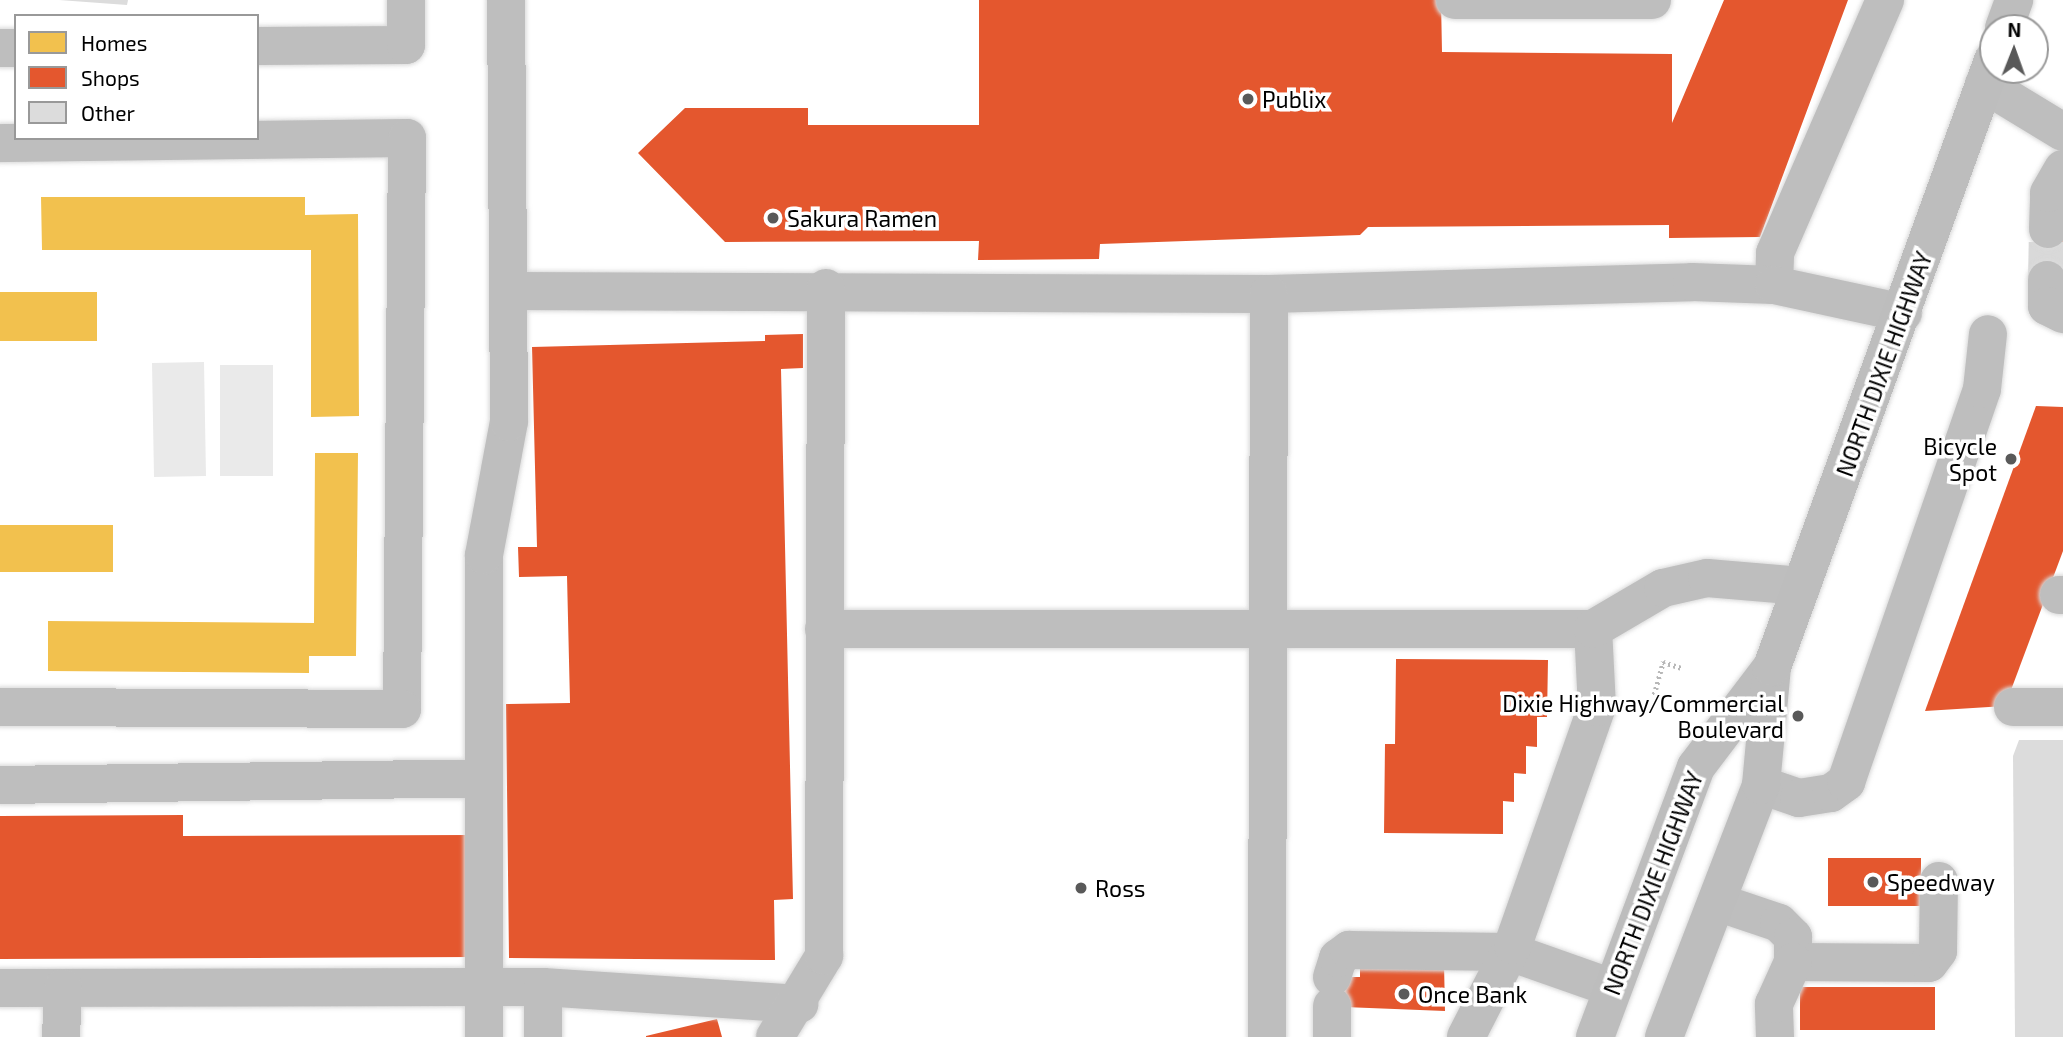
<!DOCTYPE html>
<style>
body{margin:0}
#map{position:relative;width:2063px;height:1037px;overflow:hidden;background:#fff;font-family:"Exo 2",sans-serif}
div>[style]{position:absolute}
.green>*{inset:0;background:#eaeaea;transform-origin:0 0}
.homes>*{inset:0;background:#f2c14e;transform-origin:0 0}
.shops>*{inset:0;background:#e4572e;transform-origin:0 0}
.building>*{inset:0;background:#dcdcdc}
.minor-tunnel>*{height:38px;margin-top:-19px;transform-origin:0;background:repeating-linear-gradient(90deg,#d9d9d9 0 38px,transparent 0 57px)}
.path>*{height:4.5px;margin-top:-2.25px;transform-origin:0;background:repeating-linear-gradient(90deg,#b8b8b8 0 2px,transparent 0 5.5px)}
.roads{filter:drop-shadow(0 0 2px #dbdbdb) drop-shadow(0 0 2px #dbdbdb)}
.minor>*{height:38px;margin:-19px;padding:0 19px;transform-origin:19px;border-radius:19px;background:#bebebe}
.major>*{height:38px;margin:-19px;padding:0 19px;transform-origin:19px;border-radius:19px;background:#bdbdbd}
.dots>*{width:19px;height:19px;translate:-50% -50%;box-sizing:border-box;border:4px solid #fff;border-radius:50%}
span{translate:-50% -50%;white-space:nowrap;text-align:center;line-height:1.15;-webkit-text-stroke:7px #fff;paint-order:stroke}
.poi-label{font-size:23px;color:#000}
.left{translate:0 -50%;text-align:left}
.right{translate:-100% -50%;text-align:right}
.street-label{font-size:23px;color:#000}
.legend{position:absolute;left:14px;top:14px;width:245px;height:126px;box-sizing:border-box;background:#fff;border:2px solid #999;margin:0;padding:9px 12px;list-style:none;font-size:21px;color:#000}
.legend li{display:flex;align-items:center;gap:14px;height:35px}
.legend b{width:35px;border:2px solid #999}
.north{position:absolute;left:1979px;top:14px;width:70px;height:70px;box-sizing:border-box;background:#fff;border:2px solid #999;border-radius:50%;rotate:1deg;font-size:19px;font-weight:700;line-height:28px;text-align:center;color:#000}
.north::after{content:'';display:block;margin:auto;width:24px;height:32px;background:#595959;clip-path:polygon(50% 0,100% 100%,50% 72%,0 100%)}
</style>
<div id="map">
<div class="green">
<div style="left:204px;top:362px;width:114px;height:52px;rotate:89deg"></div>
<div style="left:220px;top:365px;width:53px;height:111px"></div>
</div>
<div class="homes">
<div style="clip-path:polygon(41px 197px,305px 197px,305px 215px,358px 214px,359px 416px,311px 417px,311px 250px,42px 250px)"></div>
<div style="left:0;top:292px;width:97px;height:49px"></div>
<div style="clip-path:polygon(315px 453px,358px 453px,356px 656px,309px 656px,309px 673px,48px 671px,48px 621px,314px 623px)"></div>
<div style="left:0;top:525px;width:113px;height:47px"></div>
</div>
<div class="shops">
<div style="clip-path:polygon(979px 0,1441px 0,1442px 52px,1672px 54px,1672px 123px,1724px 0,1848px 0,1760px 237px,1669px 238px,1669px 225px,1368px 227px,1360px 235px,1100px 244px,1099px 259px,978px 260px,979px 241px,725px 242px,638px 153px,685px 108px,808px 108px,808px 125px,979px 125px)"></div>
<div style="left:2063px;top:229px;width:50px;height:22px;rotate:90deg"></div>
<div style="clip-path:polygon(803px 334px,803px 368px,781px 369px,793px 899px,774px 900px,775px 960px,509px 958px,506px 704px,570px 703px,567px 576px,519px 577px,518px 547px,537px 547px,532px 347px,765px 341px,765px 335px)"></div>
<div style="clip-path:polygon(2036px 406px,2063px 407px,2063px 551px,2005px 706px,1925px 711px)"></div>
<div style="clip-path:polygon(1396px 659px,1548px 660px,1547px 717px,1537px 717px,1537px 747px,1526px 746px,1526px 774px,1514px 773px,1514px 802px,1503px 801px,1503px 834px,1384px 833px,1385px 744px,1395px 744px)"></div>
<div style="clip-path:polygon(183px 815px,183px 836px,472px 835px,473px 957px,0 959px,0 816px)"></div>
<div style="left:1828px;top:858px;width:93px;height:48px"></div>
<div style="clip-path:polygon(1360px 963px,1444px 963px,1445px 1011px,1319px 1006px,1319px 977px,1360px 977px)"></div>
<div style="left:1935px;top:987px;width:43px;height:135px;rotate:90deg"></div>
<div style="clip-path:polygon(717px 1019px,722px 1037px,646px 1037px,646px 1036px)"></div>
</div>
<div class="building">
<div style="clip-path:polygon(59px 0,128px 0,127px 5px)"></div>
<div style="clip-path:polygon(2019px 740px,2063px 740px,2063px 1037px,2015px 1037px,2013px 756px)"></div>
</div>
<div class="minor-tunnel">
<div style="left:2047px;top:280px;width:51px;rotate:-88.9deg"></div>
</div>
<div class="path">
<div style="left:1639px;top:704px;width:12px;rotate:5deg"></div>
<div style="left:1651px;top:705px;width:45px;rotate:-74.4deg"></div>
<div style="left:1663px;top:662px;width:20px;rotate:18deg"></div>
</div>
<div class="roads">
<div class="minor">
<div style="left:1455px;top:0;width:197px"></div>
<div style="left:257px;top:46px;width:149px;rotate:-0.4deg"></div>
<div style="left:406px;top:45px;width:45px;rotate:-90deg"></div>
<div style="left:0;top:48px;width:16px"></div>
<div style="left:1984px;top:84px;width:92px;rotate:31.3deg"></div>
<div style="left:0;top:143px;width:407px;rotate:-0.7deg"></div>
<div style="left:407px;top:138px;width:571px;rotate:90.5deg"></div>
<div style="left:402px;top:709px;width:402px;rotate:-179.7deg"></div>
<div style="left:2048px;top:229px;width:36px;rotate:-88deg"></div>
<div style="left:2049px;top:193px;width:28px;rotate:-60deg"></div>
<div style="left:2047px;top:280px;width:26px;rotate:90deg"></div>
<div style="left:2047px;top:306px;width:18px;rotate:27deg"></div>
<div style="left:1774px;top:285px;width:32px;rotate:-88deg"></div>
<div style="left:1775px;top:253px;width:276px;rotate:-66.5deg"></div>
<div style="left:509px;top:291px;width:760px;rotate:0.23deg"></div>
<div style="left:1269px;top:294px;width:423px;rotate:-1.6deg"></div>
<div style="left:1692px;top:282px;width:82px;rotate:2.1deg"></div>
<div style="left:1774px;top:285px;width:132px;rotate:12.2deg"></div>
<div style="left:2059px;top:595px;width:4px"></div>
<div style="left:824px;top:629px;width:769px"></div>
<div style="left:2013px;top:707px;width:50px"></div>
<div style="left:0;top:785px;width:483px;rotate:-0.8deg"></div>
<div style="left:1761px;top:785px;width:40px;rotate:18.9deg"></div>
<div style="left:1799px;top:798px;width:32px;rotate:-9deg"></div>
<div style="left:1831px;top:793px;width:19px;rotate:-36deg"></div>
<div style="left:1846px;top:782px;width:416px;rotate:-70.9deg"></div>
<div style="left:1982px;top:389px;width:55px;rotate:-83.8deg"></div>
<div style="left:1717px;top:902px;width:65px;rotate:18.7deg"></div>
<div style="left:1779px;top:923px;width:20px;rotate:45deg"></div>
<div style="left:1793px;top:937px;width:25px;rotate:90deg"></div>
<div style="left:1793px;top:962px;width:136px;rotate:0.4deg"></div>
<div style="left:1929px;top:963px;width:15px;rotate:-53deg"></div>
<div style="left:1938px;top:951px;width:70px;rotate:-89.2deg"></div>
<div style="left:1332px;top:977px;width:20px;rotate:-72deg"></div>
<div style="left:1338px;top:958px;width:14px;rotate:-36deg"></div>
<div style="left:1349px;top:950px;width:161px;rotate:0.7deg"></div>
<div style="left:1510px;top:952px;width:108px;rotate:19.4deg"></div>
<div style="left:0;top:988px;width:543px;rotate:-0.11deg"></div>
<div style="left:543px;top:987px;width:257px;rotate:3.8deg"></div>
<div style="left:1332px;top:1006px;width:31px;rotate:90deg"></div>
<div style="left:61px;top:1037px;width:49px;rotate:-87.7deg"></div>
<div style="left:484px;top:1037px;width:482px;rotate:-90deg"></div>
<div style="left:484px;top:555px;width:135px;rotate:-79.4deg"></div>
<div style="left:509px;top:422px;width:422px;rotate:-90.4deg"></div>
<div style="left:543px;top:1037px;width:50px;rotate:-90deg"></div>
<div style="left:775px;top:1037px;width:95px;rotate:-58.8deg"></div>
<div style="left:824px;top:956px;width:668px;rotate:-89.83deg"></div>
<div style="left:1267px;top:1037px;width:743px;rotate:-89.85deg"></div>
<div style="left:1466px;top:1037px;width:103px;rotate:-62.9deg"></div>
<div style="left:1513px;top:945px;width:252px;rotate:-70.6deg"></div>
<div style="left:1597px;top:707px;width:78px;rotate:-92.9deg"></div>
<div style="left:1593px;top:629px;width:81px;rotate:-30.4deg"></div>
<div style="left:1663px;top:588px;width:45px;rotate:-12.8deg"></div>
<div style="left:1707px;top:578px;width:95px;rotate:4.8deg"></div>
<div style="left:1775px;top:1037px;width:33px;rotate:-92deg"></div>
<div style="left:1774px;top:1004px;width:46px;rotate:-65.7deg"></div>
</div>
<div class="major">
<div style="left:2004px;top:28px;width:30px;rotate:-70deg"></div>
<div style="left:1595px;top:1037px;width:288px;rotate:-69.5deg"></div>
<div style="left:1696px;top:767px;width:126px;rotate:-52.8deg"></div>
<div style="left:1664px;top:1037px;width:270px;rotate:-68.9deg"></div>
<div style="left:1761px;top:785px;width:119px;rotate:-84.7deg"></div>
<div style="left:1772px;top:667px;width:646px;rotate:-69.99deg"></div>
</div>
</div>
<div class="dots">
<div style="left:1248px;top:99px;background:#595959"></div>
<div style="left:773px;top:218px;background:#595959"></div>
<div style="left:2011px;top:459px;background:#595959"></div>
<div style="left:1798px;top:716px;background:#595959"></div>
<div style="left:1873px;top:882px;background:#595959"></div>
<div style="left:1081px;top:888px;background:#595959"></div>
<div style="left:1404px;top:994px;background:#595959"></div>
</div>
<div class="poi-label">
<span class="left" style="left:1262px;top:99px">Publix</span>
<span class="left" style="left:787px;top:218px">Sakura Ramen</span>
<span class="right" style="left:1997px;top:459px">Bicycle<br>Spot</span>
<span class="right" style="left:1784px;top:716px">Dixie Highway/Commercial<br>Boulevard</span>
<span class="left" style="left:1887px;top:882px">Speedway</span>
<span class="left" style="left:1095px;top:888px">Ross</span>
<span class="left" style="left:1418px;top:994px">Once Bank</span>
</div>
<div class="street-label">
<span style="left:1884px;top:364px;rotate:-70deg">NORTH DIXIE HIGHWAY</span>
<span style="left:1653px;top:883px;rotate:-69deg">NORTH DIXIE HIGHWAY</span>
</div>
<ul class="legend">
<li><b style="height:19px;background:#f2c14e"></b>Homes</li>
<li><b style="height:19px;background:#e4572e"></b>Shops</li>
<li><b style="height:19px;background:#dcdcdc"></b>Other</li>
</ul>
<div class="north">N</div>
</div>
